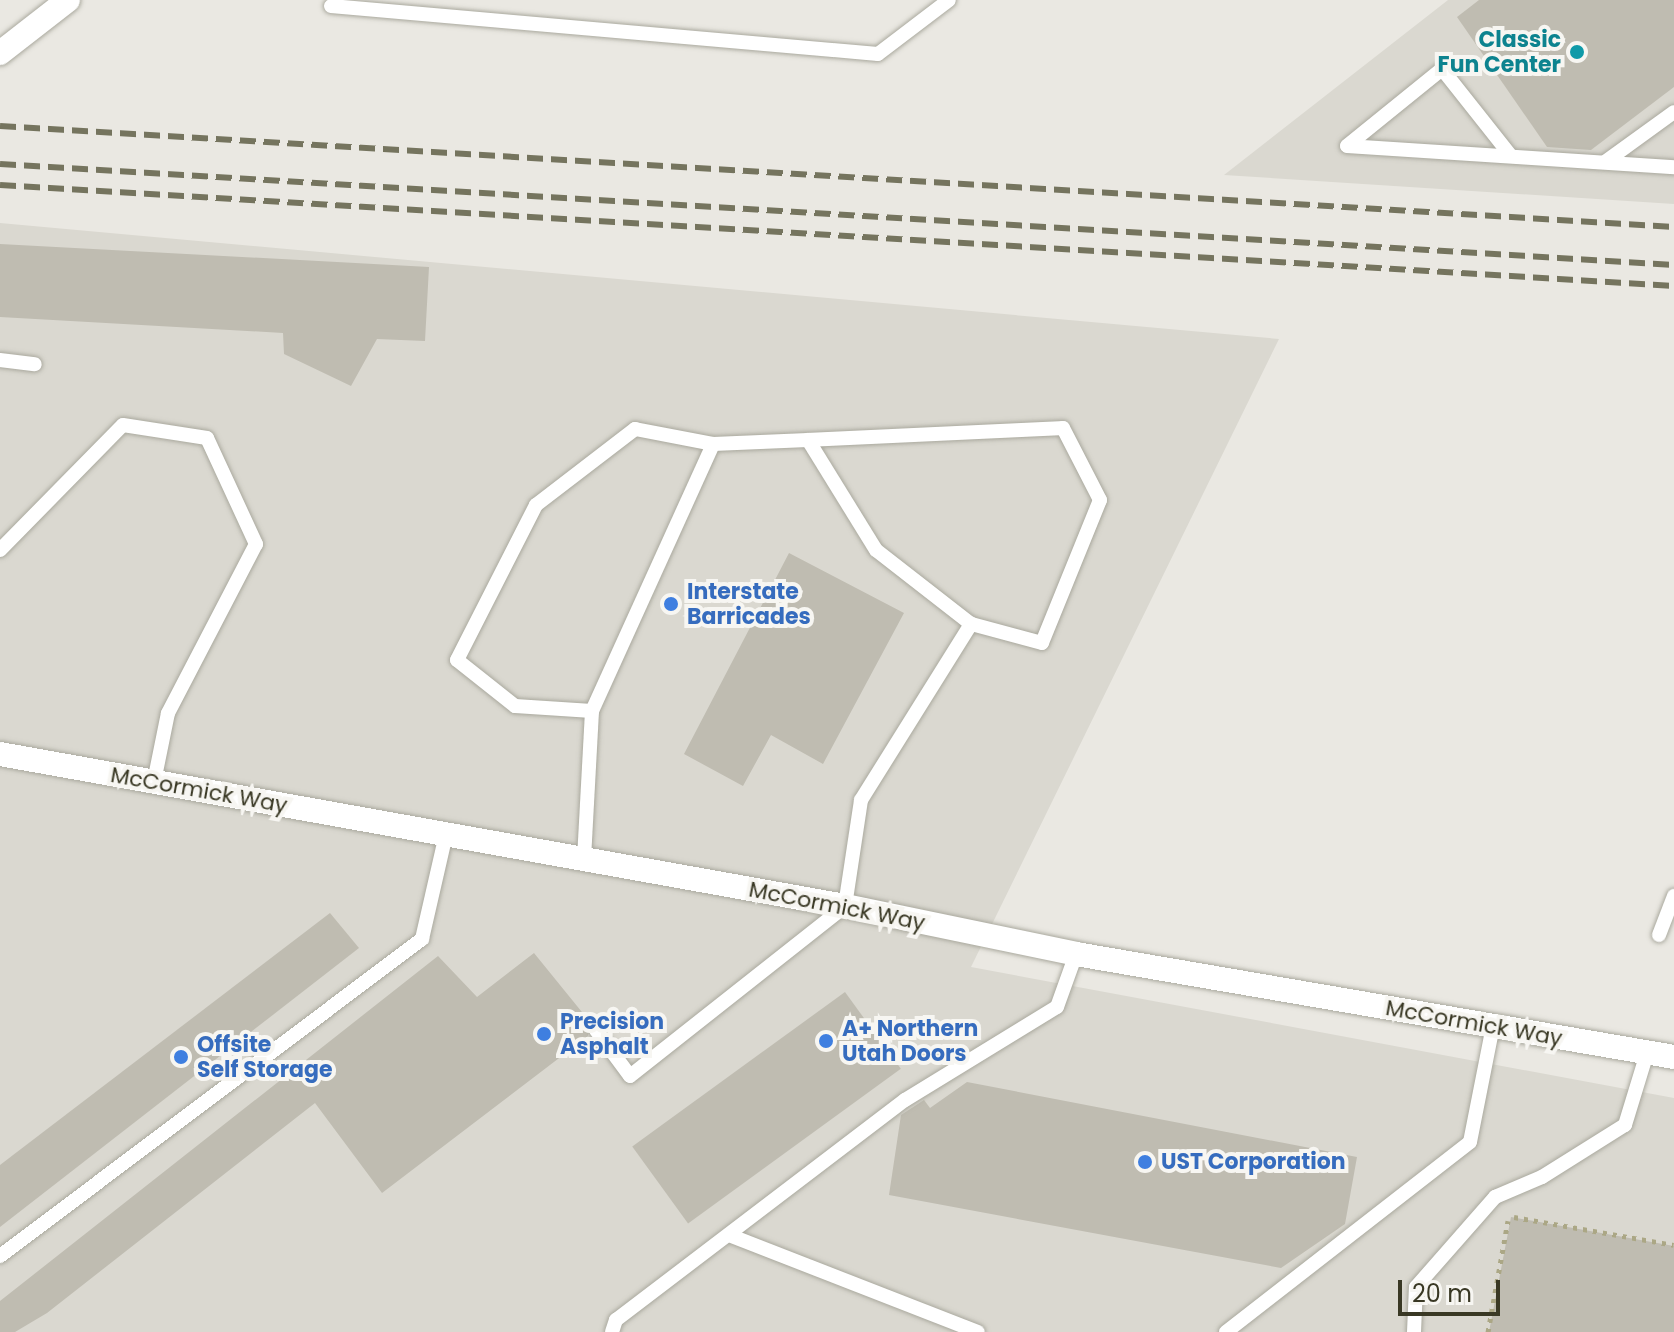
<!DOCTYPE html>
<style>
body{margin:0}
#map{position:relative;width:1674px;height:1332px;overflow:hidden;background:#eae8e2;font-family:Poppins,sans-serif}
div>[style]{position:absolute}
.built>*{inset:0;background:#dad8d0}
.building>*{inset:0;background:#bfbcb1;transform-origin:0 0}
.path>*{height:5px;margin-top:-2.5px;transform-origin:0;background:repeating-linear-gradient(90deg,#aba785 0 4px,transparent 0 10px)}
.roads{filter:drop-shadow(0 0 2px #aaa99e) drop-shadow(0 0 2px #aaa99e)}
.service>*{height:14px;margin:-7px;padding:0 7px;transform-origin:7px;border-radius:7px;background:#fff}
.minor>*{height:24px;margin:-12px;padding:0 12px;transform-origin:12px;border-radius:12px;background:#fff}
.secondary>*{height:24px;margin:-12px;padding:0 12px;transform-origin:12px;border-radius:12px;background:#fff}
.rail>*{height:6px;margin-top:-3px;transform-origin:0;background:repeating-linear-gradient(90deg,#75745e 0 16px,transparent 0 24px)}
.dots>*{width:22px;height:22px;translate:-50% -50%;box-sizing:border-box;border:4px solid #f7f6f2;border-radius:50%}
span{translate:-50% -50%;white-space:nowrap;text-align:center;line-height:1.15;-webkit-text-stroke:8px #f7f6f2;paint-order:stroke}
.culture-label{font-size:22px;color:#0d838f;font-weight:700}
.right{translate:-100% -50%;text-align:right}
.shop-label{font-size:22px;color:#366cbe;font-weight:700}
.left{translate:0 -50%;text-align:left}
.street-label{font-size:22px;color:#393824}
.scale{position:absolute;left:1398px;top:1280px;width:102px;height:36px;box-sizing:border-box;border:4px solid #393824;border-top:0;padding-left:10px;font-size:24px;line-height:28px;white-space:nowrap;color:#393824;-webkit-text-stroke:6px #f7f6f2;paint-order:stroke}
</style>
<div id="map">
<div class="built">
<div style="clip-path:polygon(1448px 0,1674px 0,1674px 204px,1224px 175px)"></div>
<div style="clip-path:polygon(0 223px,1279px 339px,971px 967px,1674px 1098px,1674px 1332px,0 1332px)"></div>
</div>
<div class="building">
<div style="clip-path:polygon(1479px 0,1674px 0,1674px 87px,1591px 150px,1547px 147px,1457px 17px)"></div>
<div style="clip-path:polygon(0 244px,429px 267px,425px 341px,377px 339px,351px 386px,284px 354px,283px 333px,0 317px)"></div>
<div style="clip-path:polygon(789px 553px,904px 613px,823px 764px,771px 735px,743px 786px,684px 754px)"></div>
<div style="clip-path:polygon(330px 913px,359px 948px,0 1227px,0 1165px)"></div>
<div style="clip-path:polygon(534px 953px,590px 1022px,588px 1036px,382px 1193px,315px 1103px,47px 1313px,15px 1332px,0 1332px,0 1301px,438px 956px,477px 997px)"></div>
<div style="left:845px;top:992px;width:95px;height:263px;rotate:54deg"></div>
<div style="clip-path:polygon(967px 1082px,1357px 1157px,1345px 1224px,1281px 1268px,889px 1195px,901px 1115px,924px 1100px,930px 1108px)"></div>
<div style="clip-path:polygon(1511px 1217px,1674px 1246px,1674px 1332px,1489px 1332px)"></div>
</div>
<div class="path">
<div style="left:1514px;top:1217px;width:162px;rotate:9.9deg"></div>
<div style="left:1488px;top:1332px;width:113px;rotate:-79.8deg"></div>
</div>
<div class="roads">
<div class="service">
<div style="left:331px;top:6px;width:549px;rotate:5.01deg"></div>
<div style="left:878px;top:54px;width:89px;rotate:-37.3deg"></div>
<div style="left:1511px;top:156px;width:111px;rotate:-128.4deg"></div>
<div style="left:1442px;top:69px;width:122px;rotate:141deg"></div>
<div style="left:1347px;top:146px;width:328px;rotate:3.7deg"></div>
<div style="left:1605px;top:162px;width:85px;rotate:-35.9deg"></div>
<div style="left:0;top:360px;width:35px;rotate:7deg"></div>
<div style="left:0;top:550px;width:175px;rotate:-45.5deg"></div>
<div style="left:123px;top:425px;width:85px;rotate:8.8deg"></div>
<div style="left:207px;top:438px;width:117px;rotate:65.2deg"></div>
<div style="left:256px;top:544px;width:191px;rotate:117.5deg"></div>
<div style="left:168px;top:713px;width:70px;rotate:101.5deg"></div>
<div style="left:592px;top:711px;width:77px;rotate:-176.3deg"></div>
<div style="left:515px;top:706px;width:74px;rotate:-141.6deg"></div>
<div style="left:457px;top:660px;width:174px;rotate:-63deg"></div>
<div style="left:536px;top:505px;width:125px;rotate:-37.5deg"></div>
<div style="left:635px;top:429px;width:79px;rotate:10.9deg"></div>
<div style="left:713px;top:444px;width:95px;rotate:-2.4deg"></div>
<div style="left:808px;top:440px;width:255px;rotate:-2.7deg"></div>
<div style="left:1063px;top:428px;width:81px;rotate:62.8deg"></div>
<div style="left:1100px;top:500px;width:154px;rotate:112.1deg"></div>
<div style="left:1042px;top:643px;width:73px;rotate:-165deg"></div>
<div style="left:971px;top:624px;width:120px;rotate:-142.1deg"></div>
<div style="left:876px;top:550px;width:129px;rotate:-121.7deg"></div>
<div style="left:584px;top:859px;width:148px;rotate:-86.9deg"></div>
<div style="left:592px;top:711px;width:293px;rotate:-65.6deg"></div>
<div style="left:1659px;top:935px;width:42px;rotate:-69deg"></div>
<div style="left:596px;top:1030px;width:57px;rotate:53.5deg"></div>
<div style="left:630px;top:1076px;width:274px;rotate:-38.3deg"></div>
<div style="left:845px;top:906px;width:107px;rotate:-81.4deg"></div>
<div style="left:861px;top:800px;width:208px;rotate:-58deg"></div>
<div style="left:729px;top:1235px;width:267px;rotate:21.3deg"></div>
<div style="left:0;top:1256px;width:528px;rotate:-36.91deg"></div>
<div style="left:422px;top:939px;width:108px;rotate:-77.1deg"></div>
<div style="left:612px;top:1332px;width:13px;rotate:-72deg"></div>
<div style="left:616px;top:1320px;width:363px;rotate:-37.3deg"></div>
<div style="left:905px;top:1100px;width:178px;rotate:-31.5deg"></div>
<div style="left:1057px;top:1007px;width:56px;rotate:-70.3deg"></div>
<div style="left:1226px;top:1332px;width:309px;rotate:-37.9deg"></div>
<div style="left:1470px;top:1142px;width:118px;rotate:-78.8deg"></div>
<div style="left:1414px;top:1332px;width:45px;rotate:-87.5deg"></div>
<div style="left:1416px;top:1287px;width:120px;rotate:-48.7deg"></div>
<div style="left:1495px;top:1197px;width:51px;rotate:-23.1deg"></div>
<div style="left:1542px;top:1177px;width:98px;rotate:-32.1deg"></div>
<div style="left:1625px;top:1125px;width:75px;rotate:-73deg"></div>
</div>
<div class="minor">
<div style="left:0;top:754px;width:859px;rotate:10.2deg"></div>
<div style="left:845px;top:906px;width:236px;rotate:11.7deg"></div>
<div style="left:1076px;top:954px;width:607px;rotate:9.77deg"></div>
</div>
<div class="secondary">
<div style="left:0;top:53px;width:86px;rotate:-37.9deg"></div>
</div>
</div>
<div class="rail">
<div style="left:0;top:126px;width:1677px;rotate:3.45deg"></div>
<div style="left:0;top:164px;width:1677px;rotate:3.45deg"></div>
<div style="left:0;top:185px;width:1677px;rotate:3.45deg"></div>
</div>
<div class="dots">
<div style="left:1577px;top:52px;background:#0f9aa8"></div>
<div style="left:671px;top:604px;background:#3f7fe0"></div>
<div style="left:544px;top:1034px;background:#3f7fe0"></div>
<div style="left:826px;top:1041px;background:#3f7fe0"></div>
<div style="left:181px;top:1057px;background:#3f7fe0"></div>
<div style="left:1145px;top:1162px;background:#3f7fe0"></div>
</div>
<div class="culture-label">
<span class="right" style="left:1561px;top:52px">Classic<br>Fun Center</span>
</div>
<div class="shop-label">
<span class="left" style="left:687px;top:604px">Interstate<br>Barricades</span>
<span class="left" style="left:560px;top:1034px">Precision<br>Asphalt</span>
<span class="left" style="left:842px;top:1041px">A+ Northern<br>Utah Doors</span>
<span class="left" style="left:197px;top:1057px">Offsite<br>Self Storage</span>
<span class="left" style="left:1161px;top:1162px">UST Corporation</span>
</div>
<div class="street-label">
<span style="left:199px;top:790px;rotate:10deg">McCormick Way</span>
<span style="left:837px;top:906px;rotate:11deg">McCormick Way</span>
<span style="left:1474px;top:1023px;rotate:10deg">McCormick Way</span>
</div>
<div class="scale">20 m</div>
</div>
